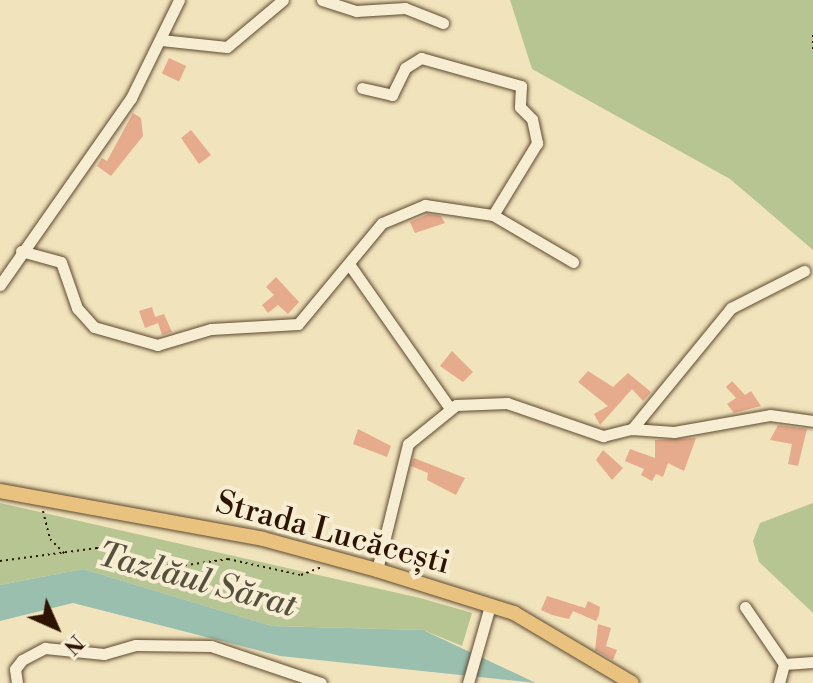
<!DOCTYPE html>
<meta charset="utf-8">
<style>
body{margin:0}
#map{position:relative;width:813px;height:683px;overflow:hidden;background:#f1e4bc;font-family:"Libre Bodoni",serif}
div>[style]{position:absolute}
.green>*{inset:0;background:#b7c593}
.water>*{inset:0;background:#9bbfae}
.building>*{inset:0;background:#e6aa8c;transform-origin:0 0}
.path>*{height:2px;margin-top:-1px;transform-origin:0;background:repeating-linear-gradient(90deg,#2d1400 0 2px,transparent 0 6px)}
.roads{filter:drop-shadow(0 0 2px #5e482f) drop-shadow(0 0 2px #5e482f)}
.minor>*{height:11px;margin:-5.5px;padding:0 5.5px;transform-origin:5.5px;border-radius:5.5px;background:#f6edd3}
.major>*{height:14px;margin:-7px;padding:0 7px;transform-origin:7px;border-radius:7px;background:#e8c27e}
span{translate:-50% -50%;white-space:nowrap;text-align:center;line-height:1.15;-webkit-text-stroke:8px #f6edd3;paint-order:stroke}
.street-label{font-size:32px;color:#2d1400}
.water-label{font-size:34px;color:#54503d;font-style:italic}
.north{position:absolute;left:16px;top:587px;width:80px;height:80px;-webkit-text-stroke:6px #f6edd3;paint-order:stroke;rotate:135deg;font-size:22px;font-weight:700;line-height:32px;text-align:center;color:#2d1400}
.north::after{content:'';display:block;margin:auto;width:28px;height:36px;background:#2d1400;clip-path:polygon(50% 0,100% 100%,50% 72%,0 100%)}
</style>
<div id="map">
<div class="green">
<div style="clip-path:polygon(510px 0,813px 0,813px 250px,730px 179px,532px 69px)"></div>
<div style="clip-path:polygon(0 503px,420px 598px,472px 613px,462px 646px,423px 630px,272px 626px,83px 569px,0 585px)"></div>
<div style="clip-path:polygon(813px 503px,813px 613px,759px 562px,753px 541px,760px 523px)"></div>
</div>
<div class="water">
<div style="clip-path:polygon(83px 569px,272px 626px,423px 630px,536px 683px,280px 656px,73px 603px,0 621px,0 585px)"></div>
</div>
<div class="building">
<div style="left:169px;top:58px;width:19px;height:17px;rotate:25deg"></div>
<div style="clip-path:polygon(133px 113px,141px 118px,143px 136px,111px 176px,97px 166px,102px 158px,107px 161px)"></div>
<div style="clip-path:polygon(191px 130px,211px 155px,199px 164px,181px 138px)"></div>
<div style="clip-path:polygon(428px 214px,441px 216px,445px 223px,415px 233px,410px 222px)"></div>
<div style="clip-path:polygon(276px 277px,299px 302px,288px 314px,278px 305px,268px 313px,262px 305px,274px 295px,266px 287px)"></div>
<div style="clip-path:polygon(152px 307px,155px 317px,164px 314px,172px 332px,162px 335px,158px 323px,145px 328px,139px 311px)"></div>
<div style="clip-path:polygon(452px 351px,473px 372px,463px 382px,440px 366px)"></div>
<div style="clip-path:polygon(588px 371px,613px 387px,628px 373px,651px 392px,643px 401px,632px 389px,600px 425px,594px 414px,608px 406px,578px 382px)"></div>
<div style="clip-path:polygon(732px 381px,745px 395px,751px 391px,761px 406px,734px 413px,727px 404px,736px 398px,726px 387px)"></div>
<div style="clip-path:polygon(778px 425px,807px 429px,798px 466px,788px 464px,792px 444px,770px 440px)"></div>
<div style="clip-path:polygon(358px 429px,391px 446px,387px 457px,353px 444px)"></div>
<div style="clip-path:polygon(696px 438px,684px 471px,668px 463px,663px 477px,656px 474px,652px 481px,641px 475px,644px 469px,625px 461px,630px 449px,655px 458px,655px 440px)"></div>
<div style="clip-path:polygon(603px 450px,623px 468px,612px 480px,596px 460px)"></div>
<div style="clip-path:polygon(414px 458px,465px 478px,456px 495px,427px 480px,428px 473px,411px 466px)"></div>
<div style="clip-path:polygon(547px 596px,585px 608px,588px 601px,600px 607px,599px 615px,596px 621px,573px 611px,569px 619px,552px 615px,541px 610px)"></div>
<div style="clip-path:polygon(598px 624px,611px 628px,606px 646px,617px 650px,613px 660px,595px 650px)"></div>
</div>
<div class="path">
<div style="left:813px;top:35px;width:16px;rotate:90deg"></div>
<div style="left:43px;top:511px;width:29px;rotate:76deg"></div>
<div style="left:50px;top:539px;width:21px;rotate:45deg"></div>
<div style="left:0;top:561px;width:98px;rotate:-7.6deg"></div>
<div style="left:97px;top:548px;width:78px;rotate:14deg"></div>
<div style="left:173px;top:567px;width:56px;rotate:-8.3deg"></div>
<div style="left:228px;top:559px;width:75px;rotate:12.4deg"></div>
<div style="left:301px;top:575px;width:22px;rotate:-21deg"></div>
</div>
<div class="roads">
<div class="minor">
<div style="left:322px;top:0;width:36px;rotate:18deg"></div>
<div style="left:356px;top:11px;width:49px;rotate:-3.5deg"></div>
<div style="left:405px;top:8px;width:41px;rotate:21.5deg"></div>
<div style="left:161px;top:40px;width:66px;rotate:6.1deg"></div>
<div style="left:227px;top:47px;width:73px;rotate:-40deg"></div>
<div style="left:362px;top:88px;width:31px;rotate:13deg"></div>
<div style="left:392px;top:95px;width:30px;rotate:-64deg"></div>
<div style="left:405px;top:68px;width:19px;rotate:-32deg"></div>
<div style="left:421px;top:58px;width:104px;rotate:15.6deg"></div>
<div style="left:521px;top:86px;width:21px;rotate:93deg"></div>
<div style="left:520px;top:107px;width:17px;rotate:45deg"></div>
<div style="left:532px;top:119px;width:25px;rotate:78deg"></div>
<div style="left:537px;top:143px;width:84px;rotate:121.4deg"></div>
<div style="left:21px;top:251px;width:41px;rotate:15.4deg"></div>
<div style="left:61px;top:262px;width:49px;rotate:70.8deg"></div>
<div style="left:77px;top:308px;width:25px;rotate:48deg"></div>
<div style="left:94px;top:327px;width:66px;rotate:15.9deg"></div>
<div style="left:157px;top:345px;width:56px;rotate:-16.5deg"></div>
<div style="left:211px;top:329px;width:87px;rotate:-3.3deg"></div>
<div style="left:298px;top:324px;width:131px;rotate:-50.3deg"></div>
<div style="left:382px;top:223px;width:47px;rotate:-22.7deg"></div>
<div style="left:425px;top:205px;width:69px;rotate:8.4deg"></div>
<div style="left:493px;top:215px;width:93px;rotate:30.4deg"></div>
<div style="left:349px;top:264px;width:174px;rotate:55deg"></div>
<div style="left:0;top:285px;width:228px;rotate:-55deg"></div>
<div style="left:131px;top:98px;width:109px;rotate:-63.9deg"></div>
<div style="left:632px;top:429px;width:156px;rotate:-50.7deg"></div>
<div style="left:731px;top:308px;width:82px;rotate:-26.9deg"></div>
<div style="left:377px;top:570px;width:130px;rotate:-76.2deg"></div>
<div style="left:408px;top:444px;width:62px;rotate:-39.1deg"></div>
<div style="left:456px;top:405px;width:51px;rotate:-2.2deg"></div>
<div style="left:507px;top:403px;width:102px;rotate:19deg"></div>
<div style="left:603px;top:436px;width:30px;rotate:-14deg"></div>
<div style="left:632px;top:429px;width:42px;rotate:4.1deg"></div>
<div style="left:674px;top:432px;width:97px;rotate:-10deg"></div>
<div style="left:770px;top:415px;width:43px;rotate:7.9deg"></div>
<div style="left:745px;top:607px;width:69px;rotate:55.6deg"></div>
<div style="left:17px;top:683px;width:14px;rotate:-98deg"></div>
<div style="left:15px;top:669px;width:11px;rotate:-52deg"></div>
<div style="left:22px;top:660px;width:26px;rotate:-28deg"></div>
<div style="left:45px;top:648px;width:59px;rotate:5.8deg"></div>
<div style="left:104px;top:654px;width:33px;rotate:-16deg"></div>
<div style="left:136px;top:645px;width:75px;rotate:0.8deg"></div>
<div style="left:211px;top:646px;width:116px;rotate:18.6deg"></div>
<div style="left:468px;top:683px;width:80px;rotate:-74.1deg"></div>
<div style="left:779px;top:683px;width:20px;rotate:-75deg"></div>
<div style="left:784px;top:664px;width:29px;rotate:-4deg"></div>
</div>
<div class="major">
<div style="left:0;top:491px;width:267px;rotate:10.3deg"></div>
<div style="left:263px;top:539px;width:118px;rotate:15.2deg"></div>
<div style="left:377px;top:570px;width:144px;rotate:17.4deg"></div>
<div style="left:514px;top:613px;width:137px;rotate:30.7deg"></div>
</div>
</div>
<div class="street-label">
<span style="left:333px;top:533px;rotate:15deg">Strada Lucăcești</span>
</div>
<div class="water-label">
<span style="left:197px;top:581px;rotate:15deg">Tazlăul Sărat</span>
</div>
<div class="north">N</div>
</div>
